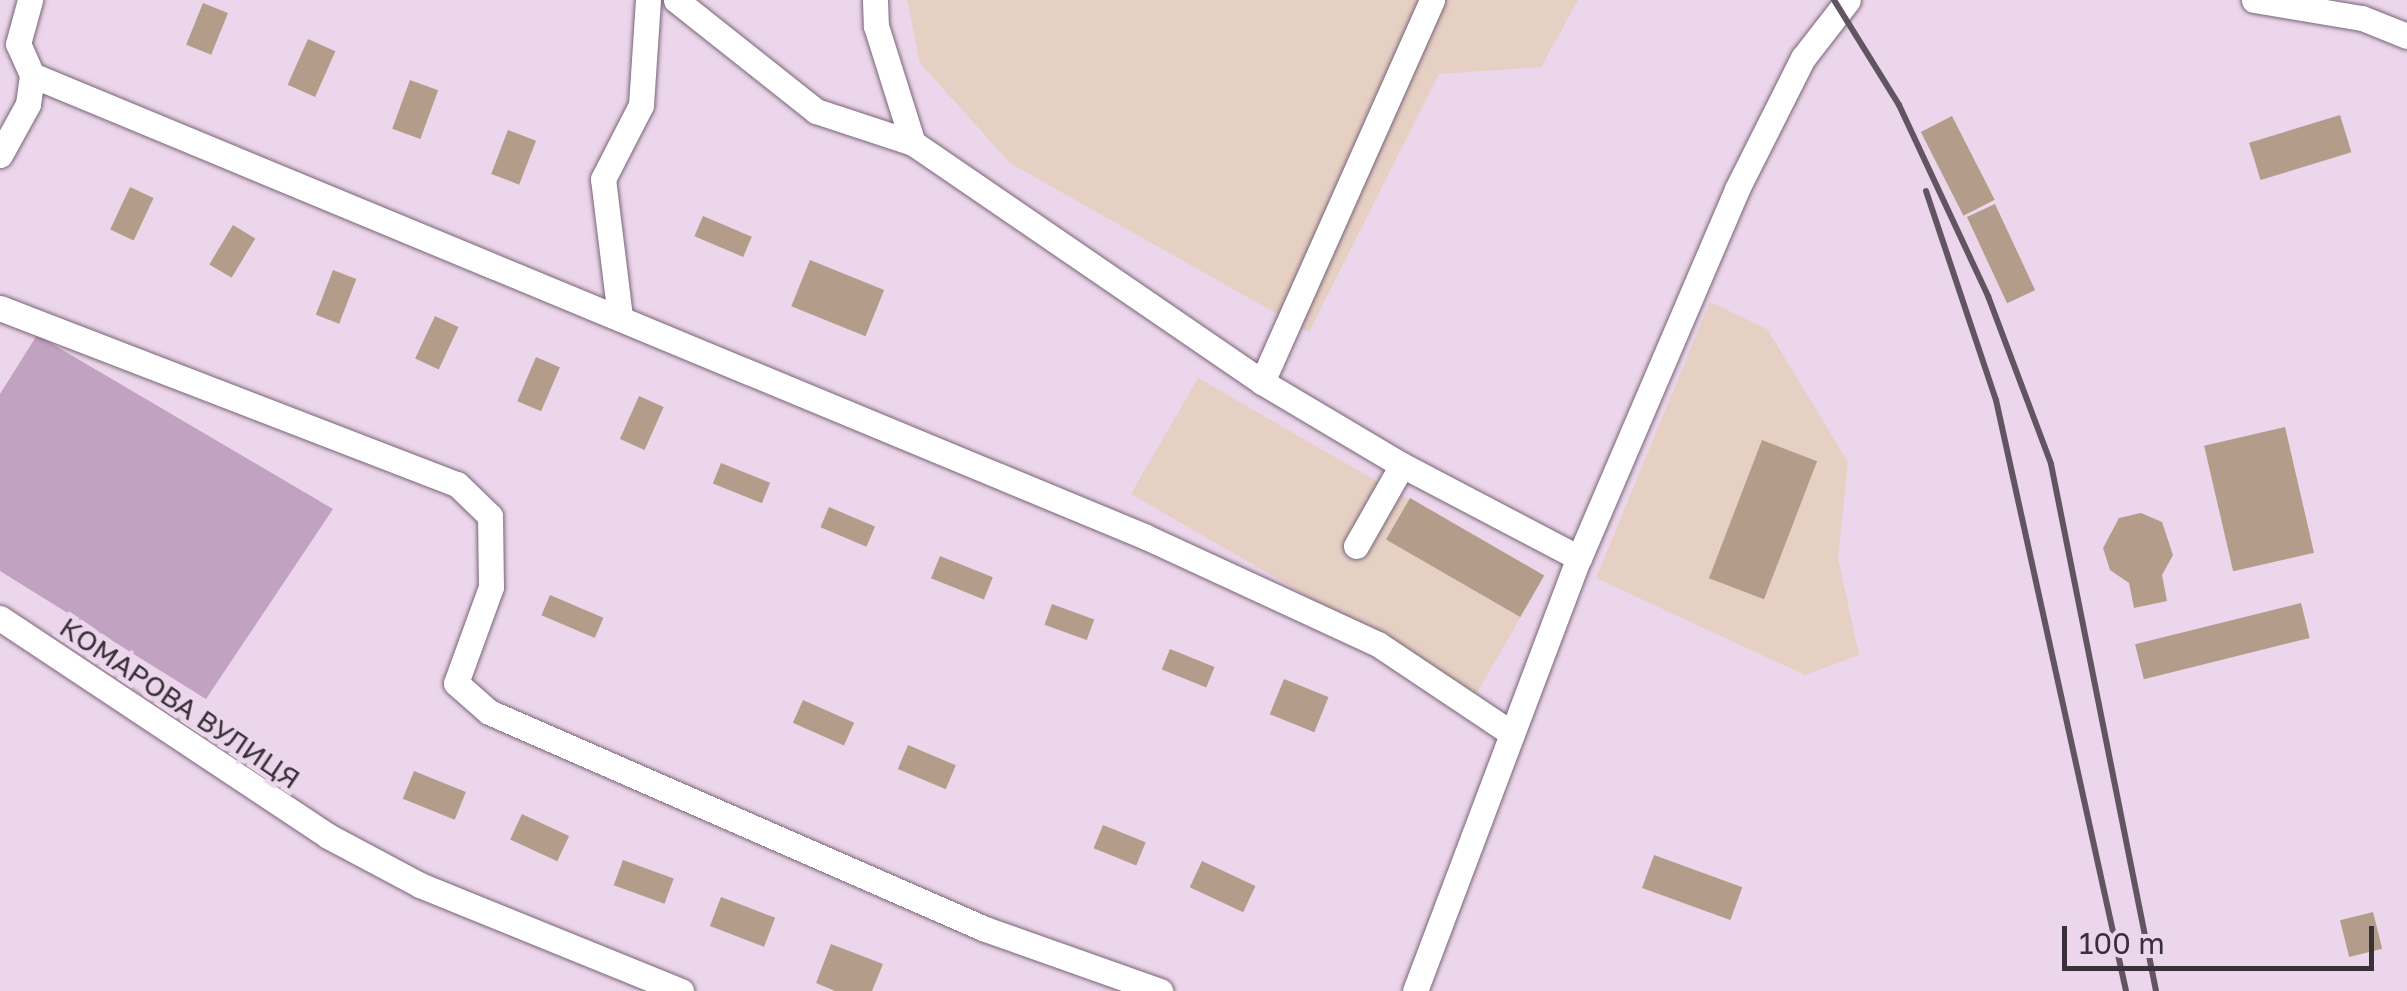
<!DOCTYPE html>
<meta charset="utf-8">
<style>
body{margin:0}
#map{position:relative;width:2407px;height:991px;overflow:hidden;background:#ecd6eb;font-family:"Golos Text",sans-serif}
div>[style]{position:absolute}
.industrial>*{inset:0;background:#e6cfc3;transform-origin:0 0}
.green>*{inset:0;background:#c2a2c1}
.building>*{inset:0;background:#b39d8a;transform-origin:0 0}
.roads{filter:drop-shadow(0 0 2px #786577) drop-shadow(0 0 2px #786577)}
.minor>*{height:25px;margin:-12.5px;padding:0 12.5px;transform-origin:12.5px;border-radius:12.5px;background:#fff}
.rail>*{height:6px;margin:-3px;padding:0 3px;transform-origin:3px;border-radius:3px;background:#605560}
span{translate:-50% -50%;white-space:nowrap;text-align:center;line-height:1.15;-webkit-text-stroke:10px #ecd6eb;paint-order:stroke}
.street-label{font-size:28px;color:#393139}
.scale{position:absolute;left:2062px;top:926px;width:312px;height:45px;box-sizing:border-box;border:5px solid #393139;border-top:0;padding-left:12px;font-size:30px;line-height:35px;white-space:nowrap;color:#393139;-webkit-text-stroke:8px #ecd6eb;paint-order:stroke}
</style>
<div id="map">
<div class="industrial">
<div style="clip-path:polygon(907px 0,1578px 0,1541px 67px,1439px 74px,1309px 332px,1010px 163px,920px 63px)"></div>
<div style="clip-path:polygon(1710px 302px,1767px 329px,1848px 462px,1838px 558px,1859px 655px,1805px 675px,1596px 578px)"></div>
<div style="left:1198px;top:378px;width:399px;height:134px;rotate:30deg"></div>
</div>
<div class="green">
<div style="clip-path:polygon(37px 335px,333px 509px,206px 699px,0 571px,0 394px)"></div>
</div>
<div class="building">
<div style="left:203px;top:3px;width:27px;height:45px;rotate:22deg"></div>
<div style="left:308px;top:39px;width:30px;height:50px;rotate:24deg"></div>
<div style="left:410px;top:80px;width:30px;height:52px;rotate:20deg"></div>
<div style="left:2340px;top:115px;width:39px;height:95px;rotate:73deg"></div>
<div style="left:1952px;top:116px;width:94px;height:35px;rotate:63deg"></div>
<div style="left:508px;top:130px;width:30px;height:47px;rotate:21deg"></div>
<div style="left:130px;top:187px;width:26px;height:47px;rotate:25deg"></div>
<div style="left:1995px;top:204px;width:95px;height:31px;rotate:65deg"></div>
<div style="left:703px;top:216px;width:53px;height:22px;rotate:23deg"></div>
<div style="left:233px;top:225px;width:26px;height:46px;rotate:31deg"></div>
<div style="left:810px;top:260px;width:80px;height:50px;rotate:22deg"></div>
<div style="left:333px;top:270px;width:25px;height:48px;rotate:21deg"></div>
<div style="left:435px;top:316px;width:26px;height:47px;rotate:25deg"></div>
<div style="left:536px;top:357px;width:26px;height:48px;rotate:23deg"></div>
<div style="left:639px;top:396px;width:27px;height:47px;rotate:24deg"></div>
<div style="left:2285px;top:427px;width:129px;height:83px;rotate:77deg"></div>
<div style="left:1762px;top:440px;width:59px;height:148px;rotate:21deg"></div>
<div style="left:721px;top:463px;width:53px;height:22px;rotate:22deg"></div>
<div style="left:1410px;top:498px;width:155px;height:48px;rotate:30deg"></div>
<div style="left:829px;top:507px;width:50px;height:22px;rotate:23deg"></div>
<div style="clip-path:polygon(2141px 513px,2162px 522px,2173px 555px,2162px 575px,2167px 601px,2134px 608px,2129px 583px,2110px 570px,2103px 548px,2119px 518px)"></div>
<div style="left:940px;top:556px;width:57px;height:24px;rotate:22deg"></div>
<div style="left:550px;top:595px;width:58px;height:22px;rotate:23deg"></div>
<div style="left:2301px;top:603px;width:36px;height:171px;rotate:76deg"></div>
<div style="left:1052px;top:604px;width:45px;height:22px;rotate:20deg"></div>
<div style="left:1170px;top:649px;width:48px;height:22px;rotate:22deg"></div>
<div style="left:1284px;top:679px;width:48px;height:38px;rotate:22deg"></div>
<div style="left:803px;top:700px;width:56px;height:25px;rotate:24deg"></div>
<div style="left:908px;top:745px;width:52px;height:26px;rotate:23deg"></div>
<div style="left:414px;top:771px;width:56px;height:30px;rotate:22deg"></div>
<div style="left:522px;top:814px;width:52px;height:28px;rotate:25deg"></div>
<div style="left:1103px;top:825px;width:46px;height:25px;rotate:22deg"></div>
<div style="left:1654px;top:855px;width:94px;height:35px;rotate:20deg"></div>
<div style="left:623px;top:860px;width:54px;height:27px;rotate:20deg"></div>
<div style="left:1202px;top:861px;width:59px;height:29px;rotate:25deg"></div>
<div style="left:721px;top:897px;width:58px;height:31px;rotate:21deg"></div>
<div style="left:2373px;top:912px;width:38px;height:34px;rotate:76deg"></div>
<div style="clip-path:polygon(831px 944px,883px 964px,872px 991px,835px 991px,816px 983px)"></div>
</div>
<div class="roads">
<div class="minor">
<div style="left:676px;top:0;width:179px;rotate:38.4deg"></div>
<div style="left:816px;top:111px;width:102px;rotate:18.3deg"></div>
<div style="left:913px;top:143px;width:423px;rotate:34.4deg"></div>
<div style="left:1262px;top:382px;width:163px;rotate:30.7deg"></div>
<div style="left:875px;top:0;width:26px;rotate:88deg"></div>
<div style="left:876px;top:26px;width:123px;rotate:72.5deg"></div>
<div style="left:2254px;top:0;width:109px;rotate:9.5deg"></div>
<div style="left:2362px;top:18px;width:48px;rotate:21.8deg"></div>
<div style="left:32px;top:75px;width:1206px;rotate:22.52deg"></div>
<div style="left:1146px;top:537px;width:255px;rotate:24.8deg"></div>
<div style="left:1378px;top:644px;width:160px;rotate:33.8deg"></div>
<div style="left:0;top:155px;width:58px;rotate:-61.2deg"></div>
<div style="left:28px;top:104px;width:29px;rotate:-82deg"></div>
<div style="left:32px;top:75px;width:34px;rotate:-114deg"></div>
<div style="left:18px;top:44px;width:46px;rotate:-74.7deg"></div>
<div style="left:0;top:308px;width:490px;rotate:21.1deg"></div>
<div style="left:457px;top:484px;width:46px;rotate:44.1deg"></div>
<div style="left:490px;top:516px;width:71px;rotate:89.2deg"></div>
<div style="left:491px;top:587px;width:102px;rotate:110deg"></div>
<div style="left:456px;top:683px;width:44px;rotate:41.3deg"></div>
<div style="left:489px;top:712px;width:541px;rotate:23.63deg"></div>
<div style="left:985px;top:929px;width:186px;rotate:19.5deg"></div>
<div style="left:620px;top:317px;width:139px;rotate:-97deg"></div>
<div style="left:603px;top:179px;width:83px;rotate:-62.8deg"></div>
<div style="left:641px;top:105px;width:105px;rotate:-86.2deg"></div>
<div style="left:1262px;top:382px;width:418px;rotate:-66deg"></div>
<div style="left:1356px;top:546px;width:93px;rotate:-60.4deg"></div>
<div style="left:1402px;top:465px;width:200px;rotate:27.7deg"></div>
<div style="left:0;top:618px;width:394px;rotate:33.6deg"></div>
<div style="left:328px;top:836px;width:104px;rotate:28deg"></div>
<div style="left:420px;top:885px;width:282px;rotate:22.1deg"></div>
<div style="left:1415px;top:991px;width:463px;rotate:-69.3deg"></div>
<div style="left:1579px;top:558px;width:401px;rotate:-66.8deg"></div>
<div style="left:1737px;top:189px;width:147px;rotate:-63.3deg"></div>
<div style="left:1803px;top:58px;width:73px;rotate:-52.2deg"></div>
</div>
</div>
<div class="rail">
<div style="left:1834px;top:0;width:123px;rotate:58.2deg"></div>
<div style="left:1899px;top:105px;width:211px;rotate:65deg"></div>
<div style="left:1988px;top:296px;width:179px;rotate:69.4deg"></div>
<div style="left:2051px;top:464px;width:537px;rotate:78.73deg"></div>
<div style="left:1926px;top:191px;width:220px;rotate:71.5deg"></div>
<div style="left:1996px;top:400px;width:605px;rotate:77.59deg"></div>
</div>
<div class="street-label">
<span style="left:180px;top:703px;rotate:34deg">КОМАРОВА ВУЛИЦЯ</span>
</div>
<div class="scale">100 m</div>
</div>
